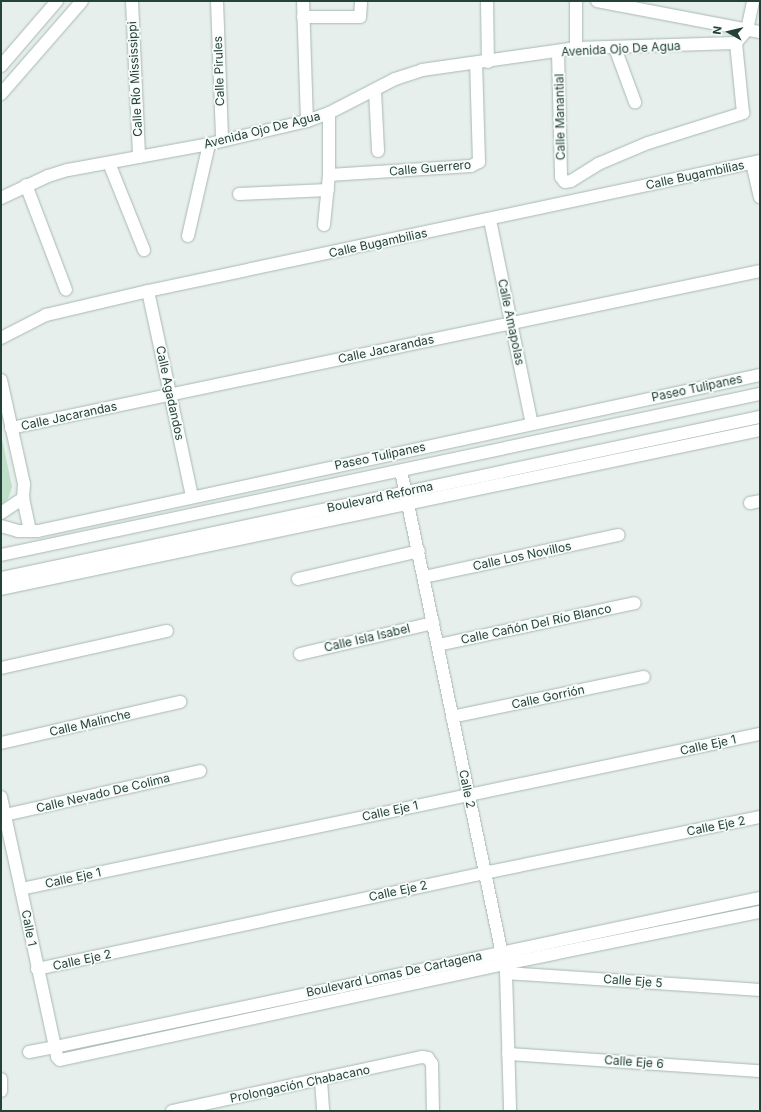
<!DOCTYPE html>
<meta charset="utf-8">
<style>
body{margin:0}
#map{position:relative;width:761px;height:1112px;overflow:hidden;background:#e6efeb;font-family:Inter,sans-serif}
div>[style]{position:absolute}
.green>*{inset:0;background:#bfe0c8}
.roads{filter:drop-shadow(0 0 1px #a8b8b2) drop-shadow(0 0 1px #a8b8b2)}
.minor>*{height:12px;margin:-6px;padding:0 6px;transform-origin:6px;border-radius:6px;background:#fff}
.tertiary>*{height:12px;margin:-6px;padding:0 6px;transform-origin:6px;border-radius:6px;background:#fff}
.secondary>*{height:12px;margin:-6px;padding:0 6px;transform-origin:6px;border-radius:6px;background:#fff}
span{translate:-50% -50%;white-space:nowrap;text-align:center;line-height:1.15;-webkit-text-stroke:3.5px #f7fbf9;paint-order:stroke}
.street-label{font-size:12px;color:#24423a}
.frame{position:absolute;inset:0;border:2px solid #24423a;pointer-events:none}
.north{position:absolute;left:709px;top:12px;width:40px;height:40px;-webkit-text-stroke:3px #f7fbf9;paint-order:stroke;rotate:278deg;font-size:11px;font-weight:700;line-height:16px;text-align:center;color:#24423a}
.north::after{content:'';display:block;margin:auto;width:14px;height:18px;background:#24423a;clip-path:polygon(50% 0,100% 100%,50% 72%,0 100%)}
</style>
<div id="map">
<div class="green">
<div style="clip-path:polygon(1px 434px,12px 487px,8px 499px,1px 505px)"></div>
</div>
<div class="roads">
<div class="minor">
<div style="left:132px;top:1px;width:156px;rotate:87.4deg"></div>
<div style="left:217px;top:1px;width:139px;rotate:87.9deg"></div>
<div style="left:303px;top:1px;width:120px;rotate:88.1deg"></div>
<div style="left:487px;top:1px;width:61px;rotate:89.1deg"></div>
<div style="left:576px;top:1px;width:47px;rotate:90deg"></div>
<div style="left:597px;top:1px;width:166px;rotate:10.8deg"></div>
<div style="left:303px;top:17px;width:57px"></div>
<div style="left:360px;top:17px;width:16px;rotate:-86deg"></div>
<div style="left:615px;top:48px;width:58px;rotate:69.7deg"></div>
<div style="left:558px;top:52px;width:125px;rotate:88.6deg"></div>
<div style="left:561px;top:177px;width:6px;rotate:51deg"></div>
<div style="left:565px;top:182px;width:6px;rotate:-9deg"></div>
<div style="left:571px;top:181px;width:32px;rotate:-32deg"></div>
<div style="left:598px;top:164px;width:54px;rotate:-22.8deg"></div>
<div style="left:648px;top:143px;width:100px;rotate:-17.5deg"></div>
<div style="left:743px;top:113px;width:70px;rotate:-95.7deg"></div>
<div style="left:375px;top:91px;width:60px;rotate:87.1deg"></div>
<div style="left:109px;top:163px;width:94px;rotate:68.1deg"></div>
<div style="left:752px;top:163px;width:35px;rotate:77deg"></div>
<div style="left:329px;top:175px;width:142px;rotate:-3.6deg"></div>
<div style="left:471px;top:166px;width:9px;rotate:-27deg"></div>
<div style="left:479px;top:162px;width:99px;rotate:-91.7deg"></div>
<div style="left:26px;top:185px;width:112px;rotate:69.1deg"></div>
<div style="left:239px;top:194px;width:89px;rotate:-2.6deg"></div>
<div style="left:490px;top:220px;width:208px;rotate:78.4deg"></div>
<div style="left:324px;top:225px;width:50px;rotate:-84.3deg"></div>
<div style="left:329px;top:175px;width:62px;rotate:-90deg"></div>
<div style="left:188px;top:236px;width:94px;rotate:-77.1deg"></div>
<div style="left:148px;top:291px;width:210px;rotate:77.9deg"></div>
<div style="left:1px;top:338px;width:51px;rotate:-27.1deg"></div>
<div style="left:46px;top:315px;width:105px;rotate:-13.2deg"></div>
<div style="left:148px;top:291px;width:626px;rotate:-11.99deg"></div>
<div style="left:1px;top:380px;width:107px;rotate:77.5deg"></div>
<div style="left:24px;top:484px;width:14px;rotate:94deg"></div>
<div style="left:23px;top:498px;width:34px;rotate:78deg"></div>
<div style="left:11px;top:428px;width:765px;rotate:-11.84deg"></div>
<div style="left:401px;top:471px;width:513px;rotate:78.19deg"></div>
<div style="left:506px;top:973px;width:138px;rotate:88.3deg"></div>
<div style="left:750px;top:503px;width:10px;rotate:-11deg"></div>
<div style="left:1px;top:513px;width:27px;rotate:-34deg"></div>
<div style="left:1px;top:526px;width:18px;rotate:16deg"></div>
<div style="left:18px;top:531px;width:20px"></div>
<div style="left:38px;top:531px;width:739px;rotate:-12.19deg"></div>
<div style="left:424px;top:577px;width:199px;rotate:-12.2deg"></div>
<div style="left:298px;top:579px;width:124px;rotate:-13deg"></div>
<div style="left:1px;top:589px;width:775px;rotate:-11.83deg"></div>
<div style="left:438px;top:645px;width:201px;rotate:-12deg"></div>
<div style="left:300px;top:654px;width:137px;rotate:-13.1deg"></div>
<div style="left:1px;top:668px;width:170px;rotate:-12.6deg"></div>
<div style="left:452px;top:717px;width:196px;rotate:-11.8deg"></div>
<div style="left:1px;top:743px;width:184px;rotate:-12.9deg"></div>
<div style="left:5px;top:815px;width:200px;rotate:-12.7deg"></div>
<div style="left:21px;top:889px;width:755px;rotate:-11.85deg"></div>
<div style="left:37px;top:969px;width:457px;rotate:-12.1deg"></div>
<div style="left:484px;top:873px;width:282px;rotate:-11.5deg"></div>
<div style="left:506px;top:973px;width:255px;rotate:3.8deg"></div>
<div style="left:29px;top:1052px;width:26px;rotate:-11deg"></div>
<div style="left:508px;top:1054px;width:253px;rotate:3.9deg"></div>
<div style="left:1px;top:1079px;width:12px;rotate:90deg"></div>
<div style="left:321px;top:1080px;width:31px;rotate:86deg"></div>
<div style="left:172px;top:1111px;width:256px;rotate:-12.2deg"></div>
<div style="left:422px;top:1057px;width:6px;rotate:9deg"></div>
<div style="left:428px;top:1058px;width:7px;rotate:56deg"></div>
<div style="left:432px;top:1064px;width:47px;rotate:88.8deg"></div>
</div>
<div class="tertiary">
<div style="left:1px;top:198px;width:52px;rotate:-25.1deg"></div>
<div style="left:48px;top:176px;width:21px;rotate:-17deg"></div>
<div style="left:68px;top:170px;width:143px;rotate:-10.4deg"></div>
<div style="left:209px;top:144px;width:101px;rotate:-13.2deg"></div>
<div style="left:307px;top:121px;width:23px;rotate:-20deg"></div>
<div style="left:329px;top:113px;width:74px;rotate:-27.3deg"></div>
<div style="left:395px;top:79px;width:28px;rotate:-18deg"></div>
<div style="left:422px;top:70px;width:156px;rotate:-8.1deg"></div>
<div style="left:576px;top:48px;width:160px;rotate:-1.8deg"></div>
<div style="left:736px;top:43px;width:17px;rotate:-50deg"></div>
<div style="left:747px;top:30px;width:30px;rotate:-78deg"></div>
<div style="left:1px;top:797px;width:266px;rotate:77.8deg"></div>
<div style="left:57px;top:1057px;width:4px;rotate:45deg"></div>
<div style="left:60px;top:1060px;width:454px;rotate:-12.2deg"></div>
<div style="left:504px;top:964px;width:261px;rotate:-11.5deg"></div>
<div style="left:55px;top:1047px;width:721px;rotate:-11.93deg"></div>
</div>
<div class="secondary">
<div style="left:1px;top:66px;width:86px;rotate:-49.3deg"></div>
<div style="left:1px;top:94px;width:123px;rotate:-48.9deg"></div>
<div style="left:1px;top:555px;width:776px;rotate:-11.98deg"></div>
<div style="left:1px;top:578px;width:776px;rotate:-11.98deg"></div>
</div>
</div>
<div class="street-label">
<span style="left:621px;top:49px;rotate:-3deg">Avenida Ojo De Agua</span>
<span style="left:219px;top:71px;rotate:-92deg">Calle Pirules</span>
<span style="left:135px;top:79px;rotate:-93deg">Calle Río Mississippi</span>
<span style="left:560px;top:117px;rotate:-91deg">Calle Manantial</span>
<span style="left:262px;top:130px;rotate:-14deg">Avenida Ojo De Agua</span>
<span style="left:430px;top:168px;rotate:-5deg">Calle Guerrero</span>
<span style="left:695px;top:175px;rotate:-12deg">Calle Bugambilias</span>
<span style="left:378px;top:243px;rotate:-12deg">Calle Bugambilias</span>
<span style="left:511px;top:322px;rotate:78deg">Calle Amapolas</span>
<span style="left:386px;top:349px;rotate:-12deg">Calle Jacarandas</span>
<span style="left:697px;top:388px;rotate:-12deg">Paseo Tulipanes</span>
<span style="left:170px;top:393px;rotate:78deg">Calle Agadandos</span>
<span style="left:69px;top:416px;rotate:-12deg">Calle Jacarandas</span>
<span style="left:380px;top:456px;rotate:-12deg">Paseo Tulipanes</span>
<span style="left:380px;top:497px;rotate:-12deg">Boulevard Reforma</span>
<span style="left:522px;top:556px;rotate:-12deg">Calle Los Novillos</span>
<span style="left:536px;top:624px;rotate:-12deg">Calle Cañón Del Río Blanco</span>
<span style="left:367px;top:638px;rotate:-13deg">Calle Isla Isabel</span>
<span style="left:548px;top:697px;rotate:-12deg">Calle Gorrión</span>
<span style="left:90px;top:723px;rotate:-13deg">Calle Malinche</span>
<span style="left:708px;top:745px;rotate:-12deg">Calle Eje 1</span>
<span style="left:467px;top:789px;rotate:78deg">Calle 2</span>
<span style="left:103px;top:793px;rotate:-13deg">Calle Nevado De Colima</span>
<span style="left:390px;top:811px;rotate:-12deg">Calle Eje 1</span>
<span style="left:716px;top:826px;rotate:-11deg">Calle Eje 2</span>
<span style="left:73px;top:878px;rotate:-12deg">Calle Eje 1</span>
<span style="left:398px;top:891px;rotate:-12deg">Calle Eje 2</span>
<span style="left:29px;top:928px;rotate:79deg">Calle 1</span>
<span style="left:82px;top:960px;rotate:-12deg">Calle Eje 2</span>
<span style="left:394px;top:974px;rotate:-12deg">Boulevard Lomas De Cartagena</span>
<span style="left:633px;top:981px;rotate:4deg">Calle Eje 5</span>
<span style="left:634px;top:1062px;rotate:4deg">Calle Eje 6</span>
<span style="left:300px;top:1084px;rotate:-12deg">Prolongación Chabacano</span>
</div>
<div class="frame"></div>
<div class="north">N</div>
</div>
